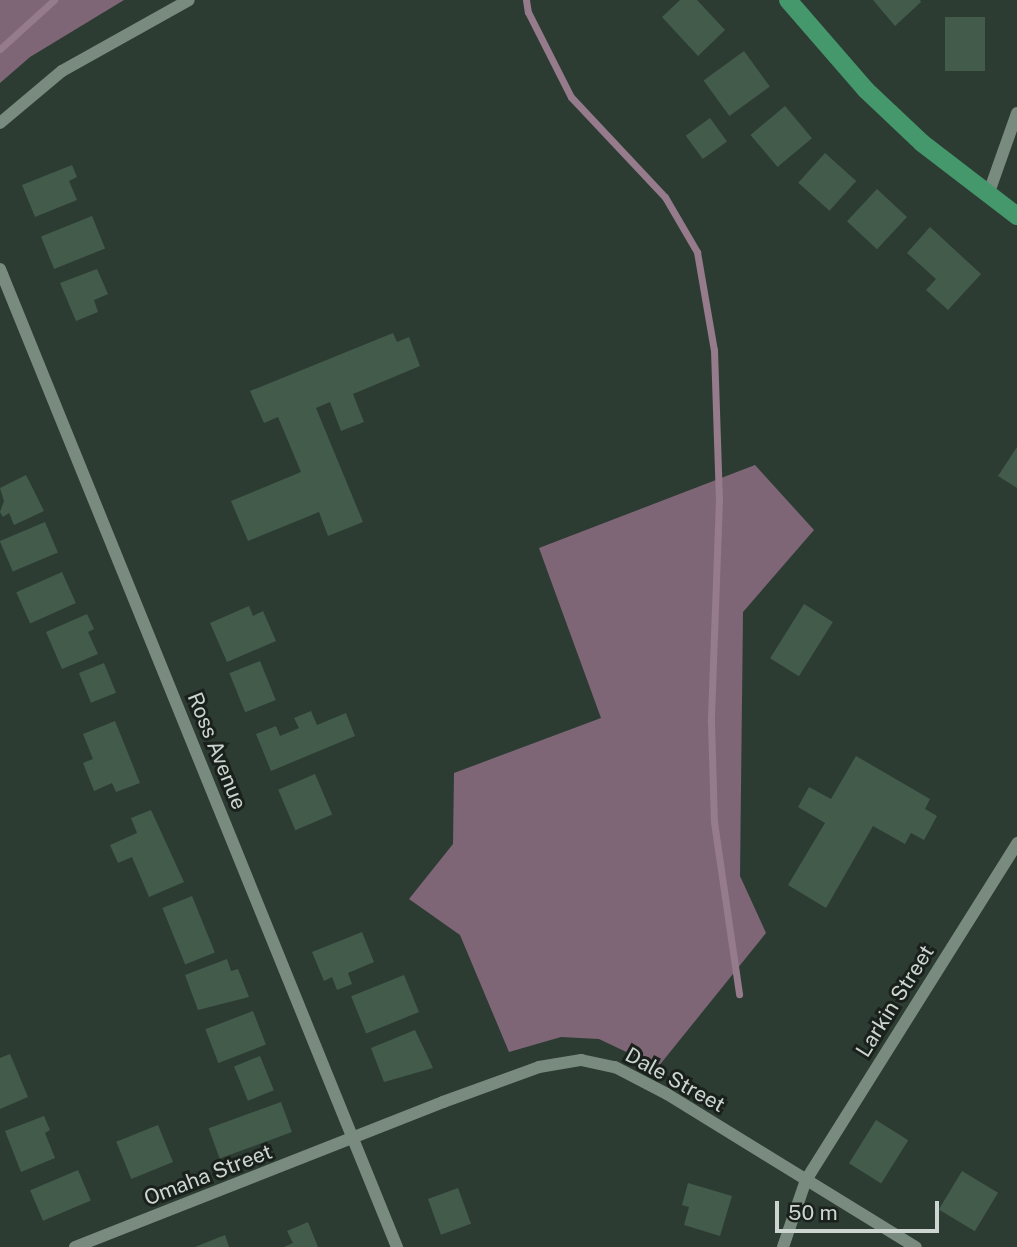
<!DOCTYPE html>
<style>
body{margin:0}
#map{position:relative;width:1017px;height:1247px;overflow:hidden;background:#2d3c32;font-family:"Public Sans",sans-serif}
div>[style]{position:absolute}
.forest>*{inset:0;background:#7f6676}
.stream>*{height:7px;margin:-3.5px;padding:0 3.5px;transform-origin:3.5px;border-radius:3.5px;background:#957b8b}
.building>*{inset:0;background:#435b4b;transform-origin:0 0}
.minor>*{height:12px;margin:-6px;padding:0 6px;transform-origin:6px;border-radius:6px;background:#798a7e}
.major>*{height:18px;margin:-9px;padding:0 9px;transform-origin:9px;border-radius:9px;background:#45976c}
span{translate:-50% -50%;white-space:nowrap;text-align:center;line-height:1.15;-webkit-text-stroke:6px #1a211c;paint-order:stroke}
.street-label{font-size:21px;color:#ccd5cf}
.scale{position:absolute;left:775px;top:1201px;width:164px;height:32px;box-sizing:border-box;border:4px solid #ccd5cf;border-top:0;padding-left:9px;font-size:21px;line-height:24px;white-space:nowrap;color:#ccd5cf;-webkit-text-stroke:5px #1a211c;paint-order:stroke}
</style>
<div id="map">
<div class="forest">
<div style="clip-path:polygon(0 0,124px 0,30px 57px,0 83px)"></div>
<div style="clip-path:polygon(755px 465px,814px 530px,743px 612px,740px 876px,766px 933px,658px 1067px,599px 1039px,561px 1037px,509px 1052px,460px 935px,409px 899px,453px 844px,454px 773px,601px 718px,539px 548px)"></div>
</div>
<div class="stream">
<div style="left:526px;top:0;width:12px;rotate:81deg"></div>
<div style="left:528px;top:12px;width:95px;rotate:63.2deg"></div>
<div style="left:571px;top:97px;width:137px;rotate:46.8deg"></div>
<div style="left:665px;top:197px;width:64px;rotate:59.8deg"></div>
<div style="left:697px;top:252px;width:99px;rotate:80.2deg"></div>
<div style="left:714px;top:350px;width:149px;rotate:88.1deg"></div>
<div style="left:719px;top:499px;width:223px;rotate:92.1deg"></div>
<div style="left:711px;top:722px;width:100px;rotate:88.3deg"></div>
<div style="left:714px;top:822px;width:174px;rotate:81.7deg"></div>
<div style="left:0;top:49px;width:73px;rotate:-42.2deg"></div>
</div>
<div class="building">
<div style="clip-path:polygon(680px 0,697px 0,725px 30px,698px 56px,662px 17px)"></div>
<div style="clip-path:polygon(873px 0,920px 0,921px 2px,895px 26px)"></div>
<div style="left:945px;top:17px;width:40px;height:54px"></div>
<div style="left:744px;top:51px;width:44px;height:50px;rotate:54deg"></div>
<div style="left:785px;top:106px;width:42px;height:45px;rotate:50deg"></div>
<div style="left:710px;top:118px;width:29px;height:30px;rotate:54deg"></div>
<div style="left:825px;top:153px;width:42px;height:40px;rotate:42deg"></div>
<div style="clip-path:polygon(72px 165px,77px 177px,69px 181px,77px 200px,35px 217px,22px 185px)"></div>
<div style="left:877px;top:189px;width:41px;height:44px;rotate:43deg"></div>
<div style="left:92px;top:216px;width:35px;height:55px;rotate:68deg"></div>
<div style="clip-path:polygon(930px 227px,981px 274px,948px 310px,926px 290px,936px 279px,907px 253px)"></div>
<div style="clip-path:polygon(97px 269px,108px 294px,94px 300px,98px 312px,76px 321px,60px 283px)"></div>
<div style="clip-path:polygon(393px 333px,397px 342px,409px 337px,420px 366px,353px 394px,364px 422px,341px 431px,330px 402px,316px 408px,363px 522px,328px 536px,319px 512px,248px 541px,231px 501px,301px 472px,278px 417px,264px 423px,250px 391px)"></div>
<div style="clip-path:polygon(1017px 447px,1017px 488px,998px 476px)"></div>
<div style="clip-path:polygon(26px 475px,44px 511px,14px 525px,9px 513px,3px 517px,0 512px,4px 501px,0 488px)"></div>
<div style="left:45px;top:522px;width:33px;height:49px;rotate:67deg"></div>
<div style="left:62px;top:572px;width:34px;height:50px;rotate:66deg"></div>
<div style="left:804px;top:604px;width:34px;height:64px;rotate:32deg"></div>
<div style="clip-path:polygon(249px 606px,253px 616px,263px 611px,276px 641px,227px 662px,210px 623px)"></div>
<div style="clip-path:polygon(87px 614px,94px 629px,88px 632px,98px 654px,62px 669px,46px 632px)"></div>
<div style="left:260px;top:661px;width:42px;height:33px;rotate:68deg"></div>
<div style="left:104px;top:663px;width:32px;height:27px;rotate:68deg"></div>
<div style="clip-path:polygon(311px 711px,317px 725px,346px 713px,355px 736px,271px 771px,256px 734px,276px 726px,280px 736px,299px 728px,294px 718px)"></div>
<div style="clip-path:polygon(115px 721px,140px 783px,116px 792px,112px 783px,94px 791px,83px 763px,93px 759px,83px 734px)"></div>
<div style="clip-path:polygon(856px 756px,930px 799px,925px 809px,937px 816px,924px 840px,911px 833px,905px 844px,873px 826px,826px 908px,788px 885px,825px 823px,798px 807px,809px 787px,831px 799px)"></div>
<div style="left:315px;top:774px;width:44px;height:40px;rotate:67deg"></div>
<div style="clip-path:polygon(151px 810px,184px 882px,149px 897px,132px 857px,118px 863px,110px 845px,137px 833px,131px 818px)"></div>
<div style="left:192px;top:896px;width:61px;height:32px;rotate:68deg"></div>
<div style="clip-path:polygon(362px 932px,374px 962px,348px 973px,352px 984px,337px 990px,332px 977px,324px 981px,312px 952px)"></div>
<div style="clip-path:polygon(227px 959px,231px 971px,238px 969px,249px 997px,198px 1010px,185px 975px)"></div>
<div style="left:404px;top:975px;width:40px;height:57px;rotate:68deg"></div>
<div style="left:253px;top:1011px;width:36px;height:51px;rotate:69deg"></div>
<div style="clip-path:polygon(415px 1030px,433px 1068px,384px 1082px,371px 1048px)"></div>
<div style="clip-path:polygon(10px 1054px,28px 1097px,0 1109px,0 1058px)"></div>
<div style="left:260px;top:1056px;width:37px;height:28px;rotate:68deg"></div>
<div style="left:281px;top:1102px;width:32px;height:77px;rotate:70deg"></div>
<div style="clip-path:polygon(44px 1116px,50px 1130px,45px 1133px,55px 1158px,21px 1172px,5px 1131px)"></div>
<div style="left:876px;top:1120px;width:38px;height:51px;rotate:32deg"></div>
<div style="left:158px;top:1125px;width:40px;height:45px;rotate:68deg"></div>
<div style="left:78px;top:1170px;width:33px;height:52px;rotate:67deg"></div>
<div style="left:962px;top:1171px;width:42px;height:45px;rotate:31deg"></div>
<div style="clip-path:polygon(688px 1183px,732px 1196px,720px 1236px,684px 1225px,689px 1207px,682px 1205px)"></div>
<div style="left:458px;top:1188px;width:38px;height:32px;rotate:70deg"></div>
<div style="clip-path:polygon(308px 1222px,318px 1247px,284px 1247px,293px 1243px,287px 1231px)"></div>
<div style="clip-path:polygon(225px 1235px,229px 1247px,195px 1247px)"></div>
</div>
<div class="minor">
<div style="left:0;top:123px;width:81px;rotate:-40deg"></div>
<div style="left:62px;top:71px;width:145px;rotate:-29.2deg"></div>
<div style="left:988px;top:195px;width:87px;rotate:-70.5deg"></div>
<div style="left:0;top:269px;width:1056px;rotate:67.91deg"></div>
<div style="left:75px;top:1247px;width:396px;rotate:-21.5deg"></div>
<div style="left:443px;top:1102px;width:102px;rotate:-20deg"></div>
<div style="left:539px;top:1067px;width:43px;rotate:-9.5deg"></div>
<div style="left:581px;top:1060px;width:35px;rotate:12deg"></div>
<div style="left:615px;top:1067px;width:59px;rotate:27.4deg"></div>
<div style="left:667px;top:1094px;width:292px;rotate:31.6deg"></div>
<div style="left:783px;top:1247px;width:71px;rotate:-71.1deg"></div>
<div style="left:806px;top:1180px;width:398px;rotate:-57.9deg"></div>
</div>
<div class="major">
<div style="left:788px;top:0;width:119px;rotate:49.1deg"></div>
<div style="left:866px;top:90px;width:77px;rotate:43.4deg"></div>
<div style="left:922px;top:143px;width:120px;rotate:37.5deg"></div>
</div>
<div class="street-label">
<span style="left:217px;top:751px;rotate:68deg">Ross Avenue</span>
<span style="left:895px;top:1001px;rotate:-58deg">Larkin Street</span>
<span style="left:675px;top:1080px;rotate:29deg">Dale Street</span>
<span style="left:208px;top:1175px;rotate:-21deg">Omaha Street</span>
</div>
<div class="scale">50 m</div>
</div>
